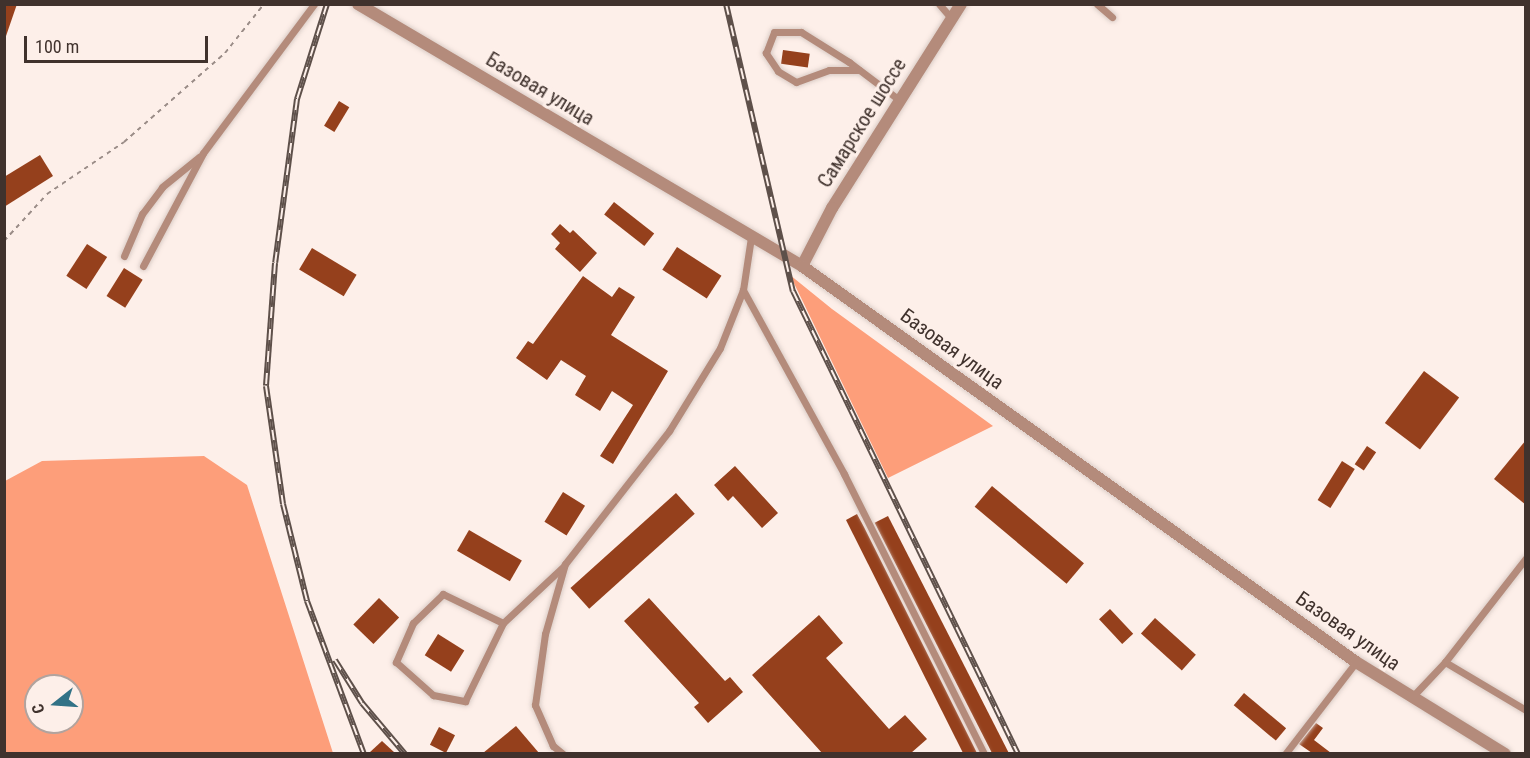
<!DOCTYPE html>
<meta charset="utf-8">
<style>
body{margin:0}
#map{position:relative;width:1530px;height:758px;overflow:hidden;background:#fdefe9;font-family:"Roboto Condensed",sans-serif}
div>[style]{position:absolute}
.forest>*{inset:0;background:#fd9e7a}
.building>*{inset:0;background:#95401c;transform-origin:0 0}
.path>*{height:2px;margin-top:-1px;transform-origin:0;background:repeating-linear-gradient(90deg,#9a8c87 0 4.5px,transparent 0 9px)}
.roads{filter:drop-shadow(0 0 2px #dbcdc7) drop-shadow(0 0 2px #dbcdc7)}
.service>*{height:7px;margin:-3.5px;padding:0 3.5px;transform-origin:3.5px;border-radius:3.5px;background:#b48b7b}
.minor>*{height:12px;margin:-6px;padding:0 6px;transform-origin:6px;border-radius:6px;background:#b48b7b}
.tertiary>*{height:12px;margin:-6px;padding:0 6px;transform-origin:6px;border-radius:6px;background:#b48b7b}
.rail>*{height:6px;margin-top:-3px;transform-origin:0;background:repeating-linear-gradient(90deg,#fdefe9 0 11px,#5e504a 0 22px);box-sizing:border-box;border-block:2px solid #5e504a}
span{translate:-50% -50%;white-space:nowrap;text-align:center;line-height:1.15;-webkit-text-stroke:6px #fdefe9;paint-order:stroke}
.street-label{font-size:20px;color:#40322d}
.frame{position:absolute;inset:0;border:6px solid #40322d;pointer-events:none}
.north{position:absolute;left:24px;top:674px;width:60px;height:60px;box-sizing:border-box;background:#fdefe9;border:2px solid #b1a39e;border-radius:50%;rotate:253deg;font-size:16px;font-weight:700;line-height:24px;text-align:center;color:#40322d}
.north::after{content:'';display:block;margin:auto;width:21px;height:27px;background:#327286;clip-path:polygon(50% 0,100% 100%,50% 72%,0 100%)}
.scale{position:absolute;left:24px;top:36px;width:184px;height:27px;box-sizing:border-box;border:3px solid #40322d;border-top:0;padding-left:8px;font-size:18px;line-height:21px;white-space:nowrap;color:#40322d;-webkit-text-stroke:4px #fdefe9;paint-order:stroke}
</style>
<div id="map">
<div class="forest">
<div style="clip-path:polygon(790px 275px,832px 309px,993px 426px,888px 478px)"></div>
<div style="clip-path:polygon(evenodd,204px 456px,247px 485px,333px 753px,5px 753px,5px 481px,42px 461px,204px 456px,36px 686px,72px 686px,72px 722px,36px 722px,36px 686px)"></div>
</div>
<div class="building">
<div style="clip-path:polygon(4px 4px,17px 4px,6px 36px,4px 36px)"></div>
<div style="left:783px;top:50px;width:27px;height:14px;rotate:8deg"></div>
<div style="left:339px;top:101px;width:12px;height:29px;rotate:31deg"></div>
<div style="clip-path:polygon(40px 155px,53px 176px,4px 207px,4px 177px)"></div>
<div style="left:614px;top:202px;width:51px;height:16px;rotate:38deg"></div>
<div style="clip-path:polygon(560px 224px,570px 233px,573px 230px,597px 253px,580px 272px,555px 249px,560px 243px,551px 234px)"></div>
<div style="left:87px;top:244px;width:24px;height:38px;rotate:33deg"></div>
<div style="left:677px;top:247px;width:53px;height:27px;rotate:33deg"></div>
<div style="left:312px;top:248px;width:52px;height:25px;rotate:31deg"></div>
<div style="left:124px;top:268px;width:22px;height:33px;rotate:32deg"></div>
<div style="clip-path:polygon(583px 276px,612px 297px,619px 287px,635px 297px,611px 335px,668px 371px,613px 464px,600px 456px,633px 405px,612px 391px,600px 411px,575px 395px,586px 376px,561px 360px,547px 380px,516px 358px,528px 341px,533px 344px)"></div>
<div style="left:1424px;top:371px;width:44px;height:65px;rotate:37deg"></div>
<div style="clip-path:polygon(1526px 440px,1526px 505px,1494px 479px)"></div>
<div style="left:1367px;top:446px;width:11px;height:22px;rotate:34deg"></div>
<div style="left:1342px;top:461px;width:15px;height:46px;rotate:32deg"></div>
<div style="clip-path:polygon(735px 466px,778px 513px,762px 528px,733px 496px,728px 501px,714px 485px)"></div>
<div style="left:992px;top:486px;width:120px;height:27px;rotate:40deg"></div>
<div style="left:563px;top:492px;width:26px;height:35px;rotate:32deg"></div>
<div style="left:676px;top:493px;width:28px;height:142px;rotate:48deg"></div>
<div style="clip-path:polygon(857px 514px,864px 527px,977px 753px,963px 753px,846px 520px)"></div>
<div style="left:888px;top:516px;width:265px;height:15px;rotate:63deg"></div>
<div style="left:469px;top:530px;width:61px;height:24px;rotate:30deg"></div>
<div style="left:379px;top:598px;width:28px;height:37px;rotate:44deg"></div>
<div style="clip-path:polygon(649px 598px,725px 681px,730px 677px,743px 692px,708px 723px,694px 707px,699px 703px,624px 621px)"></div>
<div style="left:1110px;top:609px;width:34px;height:15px;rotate:47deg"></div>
<div style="clip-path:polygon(819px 615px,843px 643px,826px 658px,889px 729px,905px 715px,927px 739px,911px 753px,822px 753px,752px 675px)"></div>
<div style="left:1155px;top:618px;width:55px;height:21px;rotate:42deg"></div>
<div style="left:438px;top:634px;width:31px;height:25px;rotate:32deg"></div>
<div style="left:1244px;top:693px;width:55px;height:16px;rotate:40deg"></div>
<div style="clip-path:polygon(1316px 723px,1323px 728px,1314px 740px,1331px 753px,1312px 753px,1299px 744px)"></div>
<div style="clip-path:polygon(516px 726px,539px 753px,483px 753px)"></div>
<div style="left:439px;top:727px;width:18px;height:20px;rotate:27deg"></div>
<div style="clip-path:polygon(382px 741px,395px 753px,369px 753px)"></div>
</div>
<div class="path">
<div style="left:4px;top:241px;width:64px;rotate:-47.5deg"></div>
<div style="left:47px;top:194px;width:93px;rotate:-34deg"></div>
<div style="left:124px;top:142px;width:135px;rotate:-41.4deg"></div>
<div style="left:225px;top:53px;width:63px;rotate:-51.5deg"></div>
</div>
<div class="roads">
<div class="service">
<div style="left:939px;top:4px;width:18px;rotate:49deg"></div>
<div style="left:1097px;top:4px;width:20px;rotate:41deg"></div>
<div style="left:859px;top:70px;width:30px;rotate:180deg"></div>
<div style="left:829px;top:70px;width:35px;rotate:160deg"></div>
<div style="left:796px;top:82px;width:21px;rotate:-149deg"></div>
<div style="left:778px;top:71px;width:22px;rotate:-124deg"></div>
<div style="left:766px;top:53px;width:22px;rotate:-69deg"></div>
<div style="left:774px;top:32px;width:27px"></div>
<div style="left:801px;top:32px;width:57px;rotate:32deg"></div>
<div style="left:849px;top:62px;width:61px;rotate:37.1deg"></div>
<div style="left:124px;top:256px;width:46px;rotate:-66.8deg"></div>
<div style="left:142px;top:214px;width:34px;rotate:-53deg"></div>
<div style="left:162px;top:187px;width:48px;rotate:-39deg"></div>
<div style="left:143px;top:266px;width:128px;rotate:-62deg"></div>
<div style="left:203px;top:153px;width:186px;rotate:-53.3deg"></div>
<div style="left:743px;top:290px;width:210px;rotate:61.2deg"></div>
<div style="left:844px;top:474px;width:313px;rotate:63.4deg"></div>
<div style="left:503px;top:623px;width:67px;rotate:-154.2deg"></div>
<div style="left:443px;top:594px;width:42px;rotate:136deg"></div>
<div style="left:413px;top:623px;width:43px;rotate:113.6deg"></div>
<div style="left:396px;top:662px;width:50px;rotate:41.7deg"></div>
<div style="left:433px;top:695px;width:33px;rotate:11deg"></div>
<div style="left:465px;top:701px;width:87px;rotate:-64deg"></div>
<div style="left:503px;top:623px;width:83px;rotate:-43.1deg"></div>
<div style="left:1445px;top:662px;width:94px;rotate:30.7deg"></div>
<div style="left:1412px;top:697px;width:48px;rotate:-46.7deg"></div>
<div style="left:1445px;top:662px;width:132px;rotate:-52.1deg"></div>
<div style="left:563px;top:754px;width:13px;rotate:-141deg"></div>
<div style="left:553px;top:746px;width:45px;rotate:-113.7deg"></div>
<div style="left:535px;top:705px;width:72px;rotate:-82deg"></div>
<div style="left:545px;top:634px;width:73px;rotate:-74.1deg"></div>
<div style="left:565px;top:564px;width:169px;rotate:-52deg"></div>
<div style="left:669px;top:431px;width:97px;rotate:-58.4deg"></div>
<div style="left:720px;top:348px;width:62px;rotate:-68.4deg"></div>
<div style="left:743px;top:290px;width:54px;rotate:-81.4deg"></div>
<div style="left:1285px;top:754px;width:116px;rotate:-52.3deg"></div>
</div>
<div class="minor">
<div style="left:358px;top:4px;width:516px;rotate:30.54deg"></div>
</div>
<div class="tertiary">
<div style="left:961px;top:4px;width:241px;rotate:122.3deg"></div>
<div style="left:832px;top:208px;width:65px;rotate:117.3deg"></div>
<div style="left:802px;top:266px;width:681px;rotate:35.56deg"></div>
<div style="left:1356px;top:662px;width:175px;rotate:31.7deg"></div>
</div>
</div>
<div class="rail">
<div style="left:327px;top:4px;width:100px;rotate:107.5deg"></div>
<div style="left:297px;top:99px;width:165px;rotate:97.6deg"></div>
<div style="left:275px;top:263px;width:123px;rotate:94.2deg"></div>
<div style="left:266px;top:386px;width:119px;rotate:81.8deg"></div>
<div style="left:283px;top:504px;width:100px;rotate:76.1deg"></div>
<div style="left:307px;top:601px;width:163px;rotate:69.6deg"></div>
<div style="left:726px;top:4px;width:295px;rotate:76.9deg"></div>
<div style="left:793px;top:291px;width:515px;rotate:64.08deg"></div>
<div style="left:335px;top:660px;width:51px;rotate:57.9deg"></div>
<div style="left:362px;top:703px;width:67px;rotate:49.9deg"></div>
</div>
<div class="street-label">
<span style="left:540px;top:89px;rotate:31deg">Базовая улица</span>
<span style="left:862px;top:123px;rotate:-58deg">Самарское шоссе</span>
<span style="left:952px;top:349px;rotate:36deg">Базовая улица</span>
<span style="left:1348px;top:631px;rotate:35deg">Базовая улица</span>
</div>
<div class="frame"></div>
<div class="north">С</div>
<div class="scale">100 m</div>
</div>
